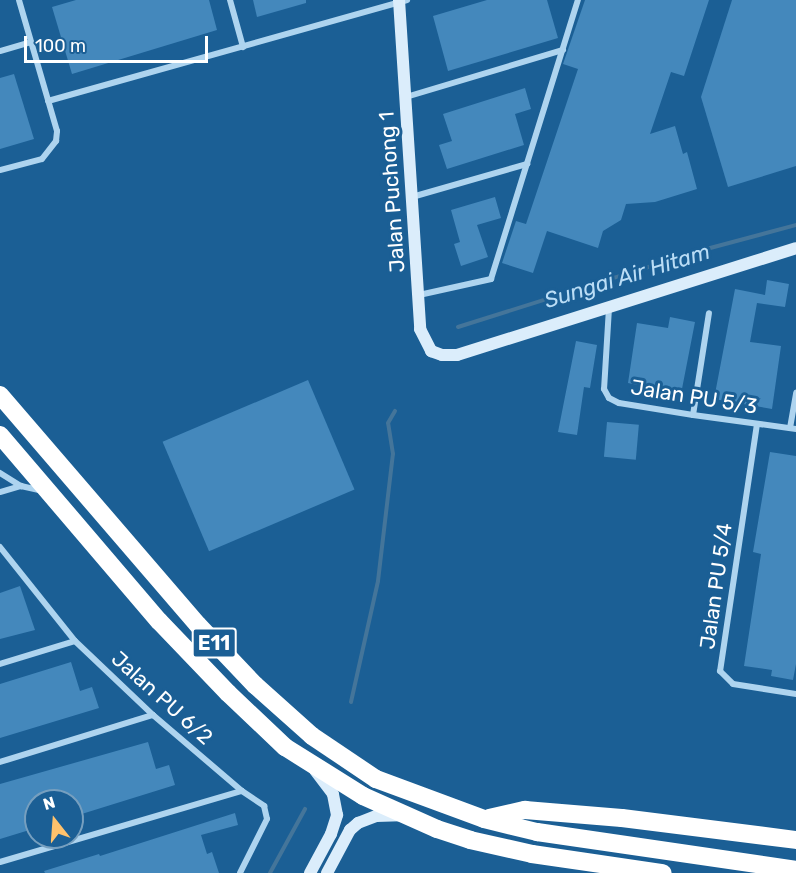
<!DOCTYPE html>
<style>
body{margin:0}
#map{position:relative;width:796px;height:873px;overflow:hidden;background:#1b5f95;font-family:Rubik,sans-serif}
div>[style]{position:absolute}
.stream>*{height:4px;margin:-2px;padding:0 2px;transform-origin:2px;border-radius:2px;background:#44759a}
.building>*{inset:0;background:#4488bc;transform-origin:0 0}
.street>*{height:6px;margin:-3px;padding:0 3px;transform-origin:3px;border-radius:3px;background:#aed4ef}
.secondary>*{height:12px;margin:-6px;padding:0 6px;transform-origin:6px;border-radius:6px;background:#dbedfb}
.highway>*{height:18px;margin:-9px;padding:0 9px;transform-origin:9px;border-radius:9px;background:#fff}
span{translate:-50% -50%;white-space:nowrap;text-align:center;line-height:1.15;-webkit-text-stroke:6px #1b5f95;paint-order:stroke}
.shield-label span{padding:2px 4px;background:#1b5f95;border:2px solid;border-radius:4px;-webkit-text-stroke-width:0}
.shield-label{font-size:20px;color:#fff;font-weight:700}
.street-label{font-size:21px;color:#fff}
.water-label{font-size:22px;color:#baddf6;font-style:italic}
.north{position:absolute;left:24px;top:789px;width:60px;height:60px;box-sizing:border-box;background:#1b5f95;border:2px solid #769fbf;border-radius:50%;rotate:343deg;font-size:16px;font-weight:700;line-height:24px;text-align:center;color:#fff}
.north::after{content:'';display:block;margin:auto;width:21px;height:27px;background:#ffc26c;clip-path:polygon(50% 0,100% 100%,50% 72%,0 100%)}
.scale{position:absolute;left:24px;top:36px;width:184px;height:27px;box-sizing:border-box;border:3px solid #fff;border-top:0;padding-left:8px;font-size:18px;line-height:21px;white-space:nowrap;color:#fff;-webkit-text-stroke:4px #1b5f95;paint-order:stroke}
</style>
<div id="map">
<div class="stream">
<div style="left:458px;top:327px;width:253px;rotate:-17.5deg"></div>
<div style="left:699px;top:251px;width:100px;rotate:-15deg"></div>
<div style="left:351px;top:702px;width:124px;rotate:-77.4deg"></div>
<div style="left:378px;top:581px;width:128px;rotate:-83.3deg"></div>
<div style="left:393px;top:454px;width:31px;rotate:-99deg"></div>
<div style="left:388px;top:423px;width:14px;rotate:-60deg"></div>
<div style="left:270px;top:873px;width:73px;rotate:-61.3deg"></div>
</div>
<div class="building">
<div style="clip-path:polygon(76px 0,209px 0,217px 30px,72px 74px,52px 7px)"></div>
<div style="clip-path:polygon(253px 0,306px 0,306px 3px,257px 17px)"></div>
<div style="clip-path:polygon(487px 0,547px 0,558px 38px,448px 71px,433px 16px)"></div>
<div style="clip-path:polygon(585px 0,709px 0,684px 76px,671px 72px,650px 134px,675px 126px,683px 154px,687px 152px,697px 189px,655px 202px,626px 204px,621px 220px,603px 231px,598px 248px,547px 231px,533px 273px,502px 263px,516px 221px,526px 224px,578px 69px,563px 64px)"></div>
<div style="clip-path:polygon(732px 0,796px 0,796px 166px,728px 187px,701px 97px)"></div>
<div style="clip-path:polygon(14px 74px,34px 139px,0 149px,0 78px)"></div>
<div style="clip-path:polygon(525px 88px,531px 109px,515px 114px,524px 145px,447px 169px,439px 145px,452px 141px,443px 114px)"></div>
<div style="clip-path:polygon(495px 197px,501px 218px,477px 225px,488px 257px,461px 266px,454px 244px,460px 242px,451px 210px)"></div>
<div style="clip-path:polygon(767px 280px,789px 284px,785px 307px,757px 303px,750px 342px,781px 346px,772px 409px,714px 399px,735px 289px,765px 295px)"></div>
<div style="clip-path:polygon(670px 317px,695px 322px,681px 394px,628px 383px,637px 323px,668px 328px)"></div>
<div style="clip-path:polygon(576px 341px,597px 345px,590px 388px,584px 387px,577px 435px,558px 432px)"></div>
<div style="left:308px;top:380px;width:119px;height:158px;rotate:67deg"></div>
<div style="left:607px;top:422px;width:32px;height:35px;rotate:5deg"></div>
<div style="clip-path:polygon(770px 452px,796px 456px,796px 664px,793px 680px,771px 676px,772px 670px,744px 666px,761px 554px,753px 552px)"></div>
<div style="clip-path:polygon(20px 586px,35px 630px,0 639px,0 593px)"></div>
<div style="clip-path:polygon(71px 662px,80px 691px,92px 687px,99px 708px,0 738px,0 684px)"></div>
<div style="clip-path:polygon(148px 742px,156px 769px,169px 765px,175px 785px,72px 817px,72px 801px,36px 801px,36px 828px,0 839px,0 784px)"></div>
<div style="clip-path:polygon(235px 813px,238px 825px,201px 835px,207px 854px,212px 852px,219px 873px,45px 873px,44px 871px,99px 854px,100px 856px)"></div>
</div>
<div class="street">
<div style="left:230px;top:0;width:49px;rotate:74.5deg"></div>
<div style="left:0;top:51px;width:32px;rotate:-16deg"></div>
<div style="left:406px;top:97px;width:164px;rotate:-16.7deg"></div>
<div style="left:48px;top:101px;width:373px;rotate:-15.7deg"></div>
<div style="left:0;top:170px;width:43px;rotate:-14.7deg"></div>
<div style="left:42px;top:159px;width:23px;rotate:-52deg"></div>
<div style="left:56px;top:141px;width:10px;rotate:-84deg"></div>
<div style="left:57px;top:131px;width:136px;rotate:-106.2deg"></div>
<div style="left:412px;top:197px;width:120px;rotate:-16deg"></div>
<div style="left:419px;top:295px;width:74px;rotate:-12.5deg"></div>
<div style="left:491px;top:279px;width:292px;rotate:-72.7deg"></div>
<div style="left:609px;top:308px;width:81px;rotate:93.5deg"></div>
<div style="left:604px;top:389px;width:10px;rotate:61deg"></div>
<div style="left:609px;top:398px;width:11px;rotate:27deg"></div>
<div style="left:619px;top:403px;width:75px;rotate:9.2deg"></div>
<div style="left:693px;top:415px;width:104px;rotate:7.7deg"></div>
<div style="left:693px;top:415px;width:103px;rotate:-81.1deg"></div>
<div style="left:757px;top:424px;width:250px;rotate:98.5deg"></div>
<div style="left:720px;top:671px;width:18px;rotate:45deg"></div>
<div style="left:733px;top:684px;width:64px;rotate:9deg"></div>
<div style="left:790px;top:428px;width:36px;rotate:-80deg"></div>
<div style="left:0;top:473px;width:25px;rotate:32deg"></div>
<div style="left:0;top:492px;width:22px;rotate:-16deg"></div>
<div style="left:21px;top:486px;width:22px;rotate:13deg"></div>
<div style="left:0;top:547px;width:120px;rotate:51.4deg"></div>
<div style="left:75px;top:641px;width:108px;rotate:43.5deg"></div>
<div style="left:153px;top:715px;width:117px;rotate:40.5deg"></div>
<div style="left:242px;top:791px;width:27px;rotate:34deg"></div>
<div style="left:264px;top:806px;width:13px;rotate:77deg"></div>
<div style="left:267px;top:819px;width:60px;rotate:116.6deg"></div>
<div style="left:0;top:664px;width:78px;rotate:-17deg"></div>
<div style="left:0;top:762px;width:160px;rotate:-17.1deg"></div>
<div style="left:0;top:862px;width:252px;rotate:-16.4deg"></div>
</div>
<div class="secondary">
<div style="left:399px;top:0;width:330px;rotate:86.3deg"></div>
<div style="left:420px;top:329px;width:25px;rotate:63deg"></div>
<div style="left:431px;top:351px;width:12px;rotate:20deg"></div>
<div style="left:442px;top:355px;width:15px"></div>
<div style="left:457px;top:355px;width:355px;rotate:-17.5deg"></div>
<div style="left:310px;top:873px;width:44px;rotate:-61.7deg"></div>
<div style="left:331px;top:834px;width:20px;rotate:-72deg"></div>
<div style="left:337px;top:815px;width:21px;rotate:-101deg"></div>
<div style="left:333px;top:794px;width:30px;rotate:-127deg"></div>
<div style="left:327px;top:873px;width:49px;rotate:-61.9deg"></div>
<div style="left:350px;top:830px;width:11px;rotate:-41deg"></div>
<div style="left:358px;top:823px;width:19px;rotate:-21deg"></div>
<div style="left:376px;top:816px;width:24px;rotate:-2deg"></div>
</div>
<div class="highway">
<div style="left:0;top:395px;width:303px;rotate:49.3deg"></div>
<div style="left:198px;top:625px;width:83px;rotate:46.5deg"></div>
<div style="left:255px;top:685px;width:76px;rotate:41.8deg"></div>
<div style="left:312px;top:736px;width:77px;rotate:33.9deg"></div>
<div style="left:376px;top:779px;width:115px;rotate:20.3deg"></div>
<div style="left:484px;top:819px;width:55px;rotate:13.8deg"></div>
<div style="left:537px;top:832px;width:262px;rotate:8.3deg"></div>
<div style="left:0;top:435px;width:245px;rotate:49.5deg"></div>
<div style="left:159px;top:621px;width:100px;rotate:46.2deg"></div>
<div style="left:228px;top:693px;width:79px;rotate:43.5deg"></div>
<div style="left:285px;top:747px;width:92px;rotate:32.1deg"></div>
<div style="left:363px;top:796px;width:81px;rotate:24deg"></div>
<div style="left:437px;top:829px;width:35px;rotate:18deg"></div>
<div style="left:470px;top:840px;width:64px;rotate:12.7deg"></div>
<div style="left:532px;top:854px;width:132px;rotate:8.3deg"></div>
<div style="left:489px;top:818px;width:37px;rotate:-13deg"></div>
<div style="left:525px;top:810px;width:97px;rotate:4.7deg"></div>
<div style="left:622px;top:818px;width:175px;rotate:7.2deg"></div>
</div>
<div class="shield-label">
<span style="left:214px;top:643px">E11</span>
</div>
<div class="street-label">
<span style="left:392px;top:192px;rotate:-94deg">Jalan Puchong 1</span>
<span style="left:694px;top:397px;rotate:9deg">Jalan PU 5/3</span>
<span style="left:716px;top:586px;rotate:-82deg">Jalan PU 5/4</span>
<span style="left:162px;top:698px;rotate:42deg">Jalan PU 6/2</span>
</div>
<div class="water-label">
<span style="left:627px;top:276px;rotate:-17deg">Sungai Air Hitam</span>
</div>
<div class="north">N</div>
<div class="scale">100 m</div>
</div>
